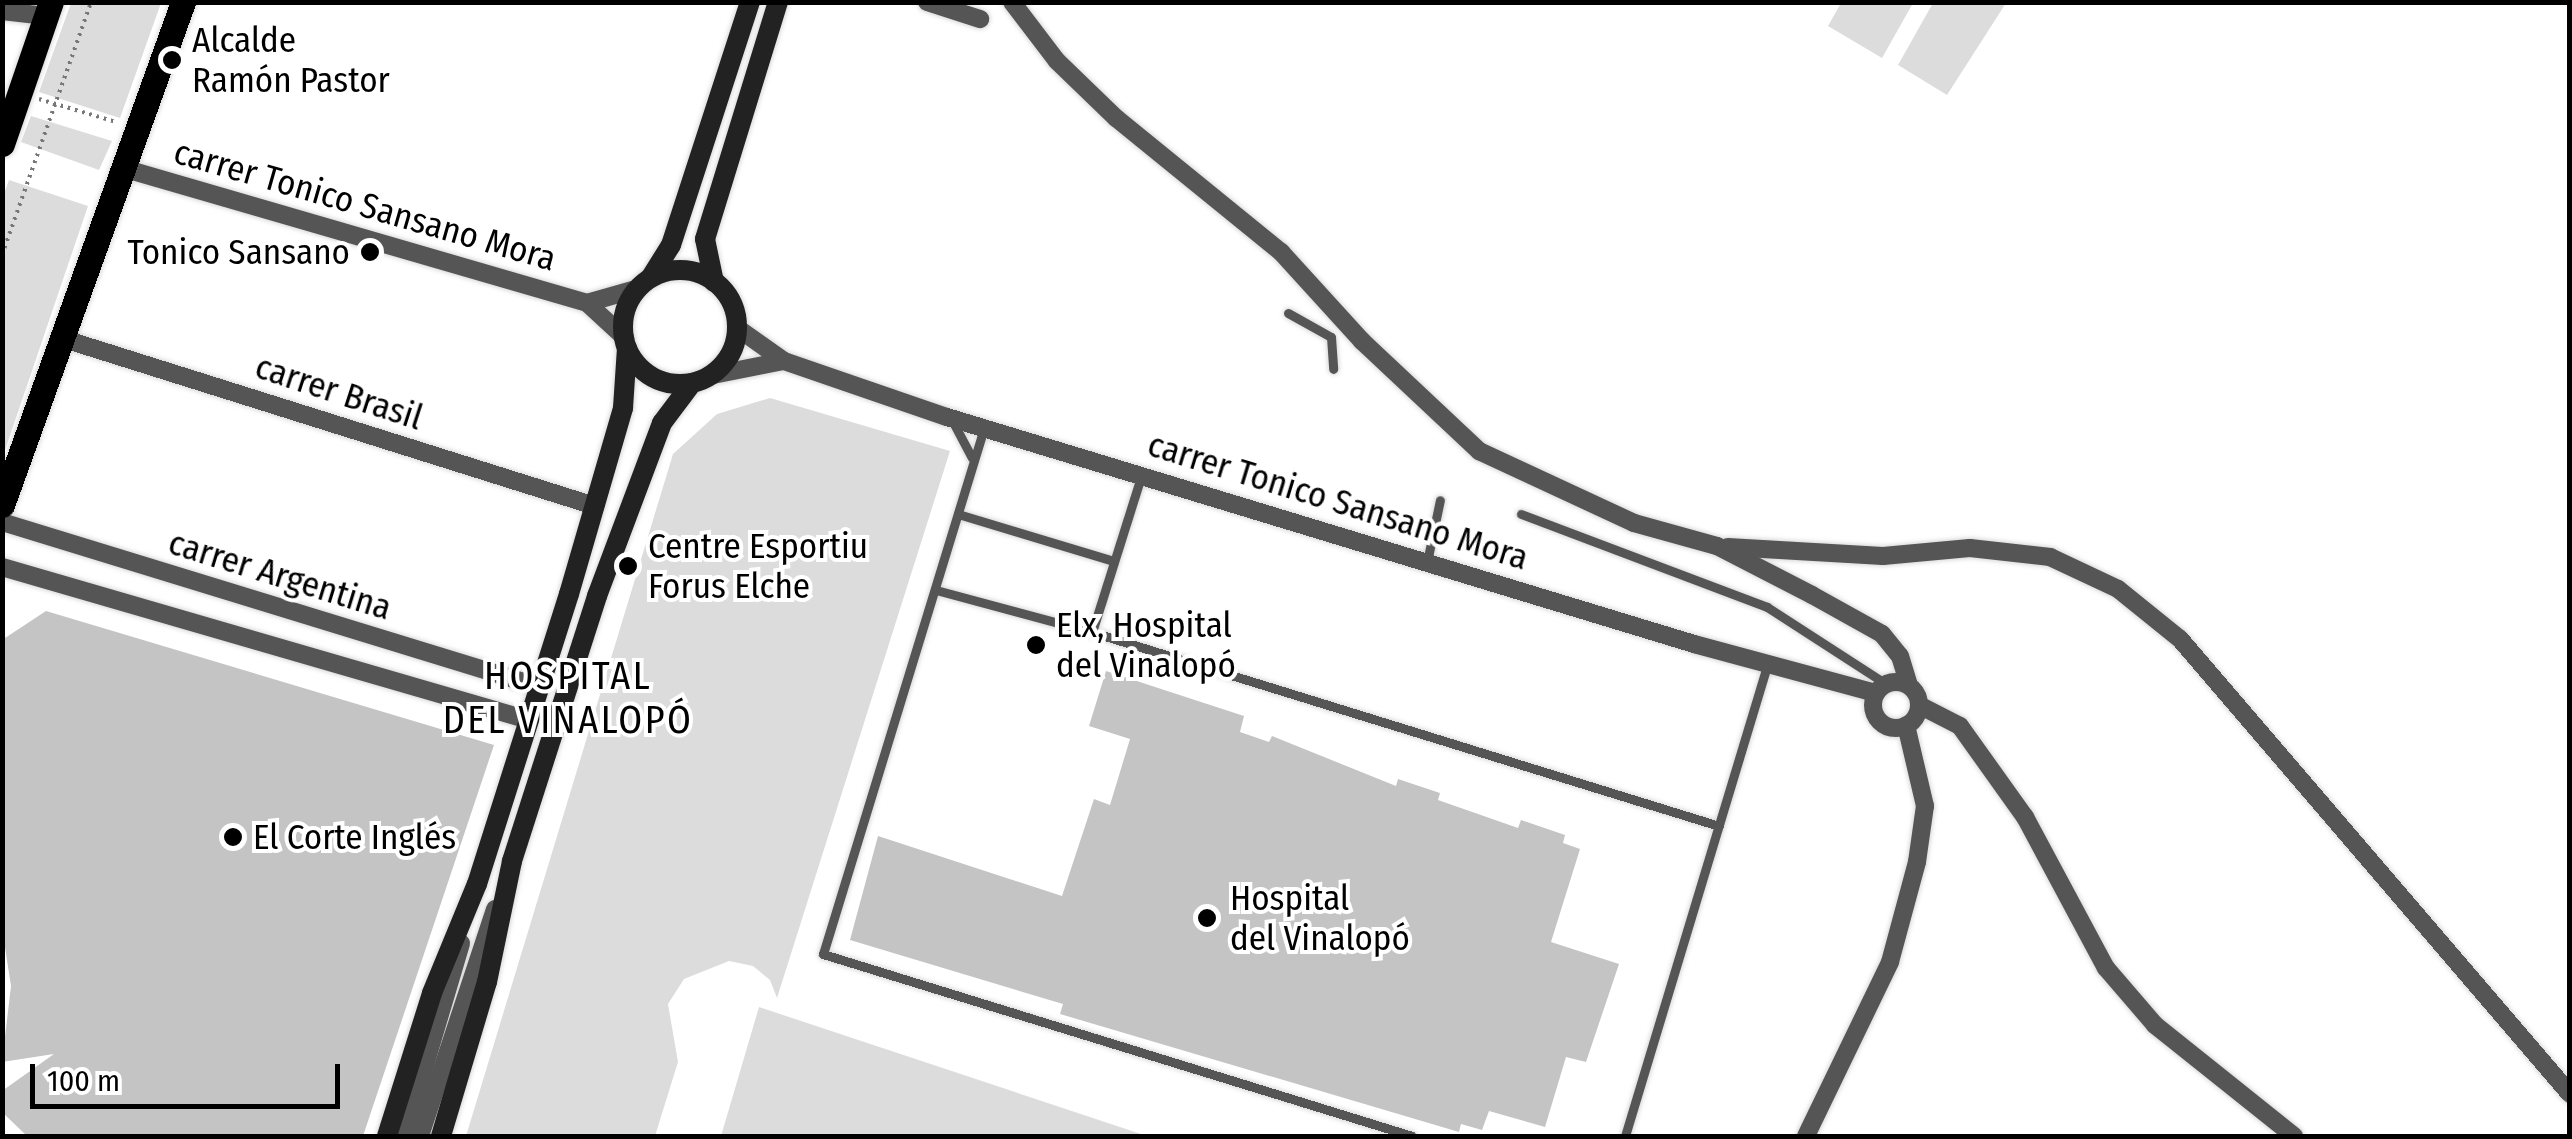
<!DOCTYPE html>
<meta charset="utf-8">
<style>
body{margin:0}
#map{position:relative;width:2572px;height:1139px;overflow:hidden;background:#fff;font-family:"Fira Sans Condensed",sans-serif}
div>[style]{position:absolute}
.green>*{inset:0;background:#dcdcdc}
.building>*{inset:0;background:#c4c4c4}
.path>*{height:4px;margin-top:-2px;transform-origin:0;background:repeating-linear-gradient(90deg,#777 0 2.5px,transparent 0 7.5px)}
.roads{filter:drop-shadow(0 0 2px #dbdbdb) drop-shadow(0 0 2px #dbdbdb)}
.lane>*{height:9px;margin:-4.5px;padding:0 4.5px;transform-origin:4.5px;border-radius:4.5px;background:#555}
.street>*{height:18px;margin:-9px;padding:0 9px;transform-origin:9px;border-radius:9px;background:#555}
.street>.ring{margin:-9px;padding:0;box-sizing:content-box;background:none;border:18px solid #555;border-radius:50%}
.secondary>*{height:20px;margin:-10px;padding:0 10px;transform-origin:10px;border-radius:10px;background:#222}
.secondary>.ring{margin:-10px;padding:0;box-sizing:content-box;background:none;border:20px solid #222;border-radius:50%}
.primary>*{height:25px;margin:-12.5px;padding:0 12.5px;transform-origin:12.5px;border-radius:12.5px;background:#000}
.dots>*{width:28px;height:28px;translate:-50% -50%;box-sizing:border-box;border:5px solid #fff;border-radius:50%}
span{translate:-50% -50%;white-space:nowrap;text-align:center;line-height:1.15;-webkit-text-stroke:8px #fff;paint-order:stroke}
.poi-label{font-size:35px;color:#000}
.left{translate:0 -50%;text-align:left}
.right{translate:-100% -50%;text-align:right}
.street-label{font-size:35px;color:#000}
.neighbourhood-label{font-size:38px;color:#000;letter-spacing:2.5px}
.frame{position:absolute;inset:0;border:5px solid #000;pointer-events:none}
.scale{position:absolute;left:30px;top:1064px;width:310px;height:45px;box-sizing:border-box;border:5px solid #000;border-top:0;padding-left:12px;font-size:30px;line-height:35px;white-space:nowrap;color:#000;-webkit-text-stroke:8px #fff;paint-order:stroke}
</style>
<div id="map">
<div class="green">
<div style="clip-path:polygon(71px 3px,161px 3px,120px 118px,39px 92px)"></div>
<div style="clip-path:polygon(1841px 3px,1841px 2px,1913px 3px,1882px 58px,1828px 26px)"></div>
<div style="clip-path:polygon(1933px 3px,2006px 3px,1947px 95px,1898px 65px)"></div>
<div style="clip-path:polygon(31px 116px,112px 141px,99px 170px,21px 142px)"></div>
<div style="clip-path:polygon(9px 180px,88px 206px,3px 456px,2px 199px)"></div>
<div style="clip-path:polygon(770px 398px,950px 451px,777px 998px,770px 980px,753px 966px,729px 961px,684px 979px,668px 1004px,678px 1062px,655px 1136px,466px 1136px,673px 454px,717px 414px)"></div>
<div style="clip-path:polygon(759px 1007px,1147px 1136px,721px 1136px)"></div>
</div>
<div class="building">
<div style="clip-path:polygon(46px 611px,494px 745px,363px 1136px,27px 1136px,2px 1112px,2px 1091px,54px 1054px,2px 1062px,11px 986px,2px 928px,2px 640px)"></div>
<div style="clip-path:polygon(1106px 671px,1244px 716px,1240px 732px,1269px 742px,1272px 736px,1396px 786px,1398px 779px,1440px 793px,1438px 800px,1518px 828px,1521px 820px,1565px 835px,1563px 843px,1580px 849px,1551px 942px,1619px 964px,1586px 1062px,1566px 1057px,1545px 1127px,1489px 1111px,1482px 1130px,1461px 1124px,1459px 1132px,1060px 1014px,1063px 1004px,850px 940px,878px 836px,1062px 896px,1094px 799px,1110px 805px,1130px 739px,1089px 726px)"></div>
</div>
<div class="path">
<div style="left:39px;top:99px;width:80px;rotate:16.6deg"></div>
<div style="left:2px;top:255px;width:268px;rotate:-70.6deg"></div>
</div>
<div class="roads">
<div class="lane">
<div style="left:1288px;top:313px;width:49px;rotate:29.2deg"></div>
<div style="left:1331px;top:337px;width:32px;rotate:86deg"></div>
<div style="left:954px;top:424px;width:38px;rotate:62deg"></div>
<div style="left:984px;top:428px;width:550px;rotate:107.02deg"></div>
<div style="left:823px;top:954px;width:616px;rotate:17.17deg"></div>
<div style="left:958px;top:514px;width:163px;rotate:16.8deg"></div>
<div style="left:1521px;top:514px;width:263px;rotate:20.7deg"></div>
<div style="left:1767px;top:607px;width:142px;rotate:32.9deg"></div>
<div style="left:1427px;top:562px;width:63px;rotate:-78.2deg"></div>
<div style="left:936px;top:590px;width:162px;rotate:15.1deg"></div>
<div style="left:1092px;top:632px;width:656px;rotate:17.19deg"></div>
<div style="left:1092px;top:632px;width:163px;rotate:-72.5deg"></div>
<div style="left:1625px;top:1136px;width:492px;rotate:-73.2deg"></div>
</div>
<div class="street">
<div style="left:927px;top:2px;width:56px;rotate:17.8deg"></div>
<div style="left:1012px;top:2px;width:74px;rotate:52.7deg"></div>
<div style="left:1057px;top:61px;width:82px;rotate:44deg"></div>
<div style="left:1116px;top:118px;width:213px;rotate:39.1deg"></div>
<div style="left:1281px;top:252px;width:120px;rotate:47.7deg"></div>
<div style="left:1362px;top:341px;width:161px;rotate:43.2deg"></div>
<div style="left:1479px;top:451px;width:171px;rotate:24.9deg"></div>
<div style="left:1634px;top:523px;width:86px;rotate:15.5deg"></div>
<div style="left:1717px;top:546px;width:107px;rotate:27.3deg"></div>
<div style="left:1812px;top:595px;width:80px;rotate:29.1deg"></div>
<div style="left:1882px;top:634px;width:28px;rotate:51deg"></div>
<div style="left:1900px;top:656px;width:30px;rotate:73deg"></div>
<div style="left:2px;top:11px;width:44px;rotate:6.5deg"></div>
<div style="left:126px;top:169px;width:480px;rotate:16.2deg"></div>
<div style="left:587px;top:303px;width:52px;rotate:42.6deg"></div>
<div style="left:587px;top:303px;width:54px;rotate:-16.1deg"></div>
<div style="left:736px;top:327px;width:59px;rotate:35.3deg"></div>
<div style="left:784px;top:361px;width:172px;rotate:19deg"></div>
<div style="left:947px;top:417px;width:781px;rotate:16.9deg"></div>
<div style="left:1694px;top:644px;width:188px;rotate:15.1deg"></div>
<div style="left:64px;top:339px;width:557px;rotate:17.46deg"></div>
<div style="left:708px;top:376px;width:77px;rotate:-11.2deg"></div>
<div style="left:2px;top:522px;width:563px;rotate:17.05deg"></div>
<div style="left:1728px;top:547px;width:155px;rotate:3.3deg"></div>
<div style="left:1883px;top:556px;width:87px;rotate:-5.3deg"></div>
<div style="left:1970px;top:548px;width:81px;rotate:6.4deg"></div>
<div style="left:2050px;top:557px;width:75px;rotate:25.2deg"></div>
<div style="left:2118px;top:589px;width:80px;rotate:38.9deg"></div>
<div style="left:2180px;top:639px;width:599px;rotate:49.4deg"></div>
<div style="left:2px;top:567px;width:549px;rotate:16.19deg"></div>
<div class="ring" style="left:1873px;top:682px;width:28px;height:28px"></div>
<div style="left:1919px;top:705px;width:46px;rotate:27.1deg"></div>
<div style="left:1960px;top:726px;width:112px;rotate:54.5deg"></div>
<div style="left:2025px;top:817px;width:171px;rotate:61.8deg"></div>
<div style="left:2106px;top:968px;width:75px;rotate:49.3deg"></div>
<div style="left:2155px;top:1025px;width:178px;rotate:38.6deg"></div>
<div style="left:404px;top:1136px;width:201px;rotate:-73.5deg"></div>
<div style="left:420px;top:1136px;width:239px;rotate:-71.7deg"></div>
<div style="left:1806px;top:1136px;width:193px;rotate:-64.2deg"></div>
<div style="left:1890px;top:962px;width:104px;rotate:-74.9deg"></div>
<div style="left:1917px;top:862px;width:57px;rotate:-81.9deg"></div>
<div style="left:1925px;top:806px;width:83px;rotate:-103.2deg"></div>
</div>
<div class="secondary">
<div class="ring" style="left:623px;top:270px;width:94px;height:94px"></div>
<div style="left:651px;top:277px;width:38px;rotate:-58deg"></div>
<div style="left:671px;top:245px;width:256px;rotate:-72deg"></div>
<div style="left:714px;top:282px;width:44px;rotate:-101.8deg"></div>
<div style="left:705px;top:239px;width:248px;rotate:-72.9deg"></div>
<div style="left:387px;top:1136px;width:150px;rotate:-72.5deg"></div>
<div style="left:432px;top:993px;width:118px;rotate:-67.6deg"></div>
<div style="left:477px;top:884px;width:304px;rotate:-72.4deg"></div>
<div style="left:569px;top:594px;width:194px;rotate:-73.8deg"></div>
<div style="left:623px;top:408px;width:60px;rotate:-86.2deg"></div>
<div style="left:441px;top:1136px;width:161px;rotate:-73.4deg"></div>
<div style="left:487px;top:982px;width:124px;rotate:-78.3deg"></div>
<div style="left:512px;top:861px;width:278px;rotate:-72.2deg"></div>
<div style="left:597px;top:596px;width:185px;rotate:-69.4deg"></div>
<div style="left:662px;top:423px;width:50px;rotate:-53.1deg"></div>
</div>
<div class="primary">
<div style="left:2px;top:144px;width:150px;rotate:-71deg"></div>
<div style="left:2px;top:505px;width:535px;rotate:-70.21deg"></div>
</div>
</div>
<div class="dots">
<div style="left:172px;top:60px;background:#000"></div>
<div style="left:370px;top:252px;background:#000"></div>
<div style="left:628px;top:566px;background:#000"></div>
<div style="left:1036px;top:645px;background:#000"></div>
<div style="left:233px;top:837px;background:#000"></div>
<div style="left:1207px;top:918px;background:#000"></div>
</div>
<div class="poi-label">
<span class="left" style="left:192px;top:60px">Alcalde<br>Ramón Pastor</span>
<span class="right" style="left:350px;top:252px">Tonico Sansano</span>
<span class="left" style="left:648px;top:566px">Centre Esportiu<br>Forus Elche</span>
<span class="left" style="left:1056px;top:645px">Elx, Hospital<br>del Vinalopó</span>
<span class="left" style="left:253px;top:837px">El Corte Inglés</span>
<span class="left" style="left:1230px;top:918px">Hospital<br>del Vinalopó</span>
</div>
<div class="street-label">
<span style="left:365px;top:205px;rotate:16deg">carrer Tonico Sansano Mora</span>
<span style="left:339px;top:392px;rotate:18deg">carrer Brasil</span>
<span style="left:1338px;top:501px;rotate:17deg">carrer Tonico Sansano Mora</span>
<span style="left:280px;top:575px;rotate:17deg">carrer Argentina</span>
</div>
<div class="neighbourhood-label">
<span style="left:568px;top:699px">HOSPITAL<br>DEL VINALOPÓ</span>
</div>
<div class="frame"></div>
<div class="scale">100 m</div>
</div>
